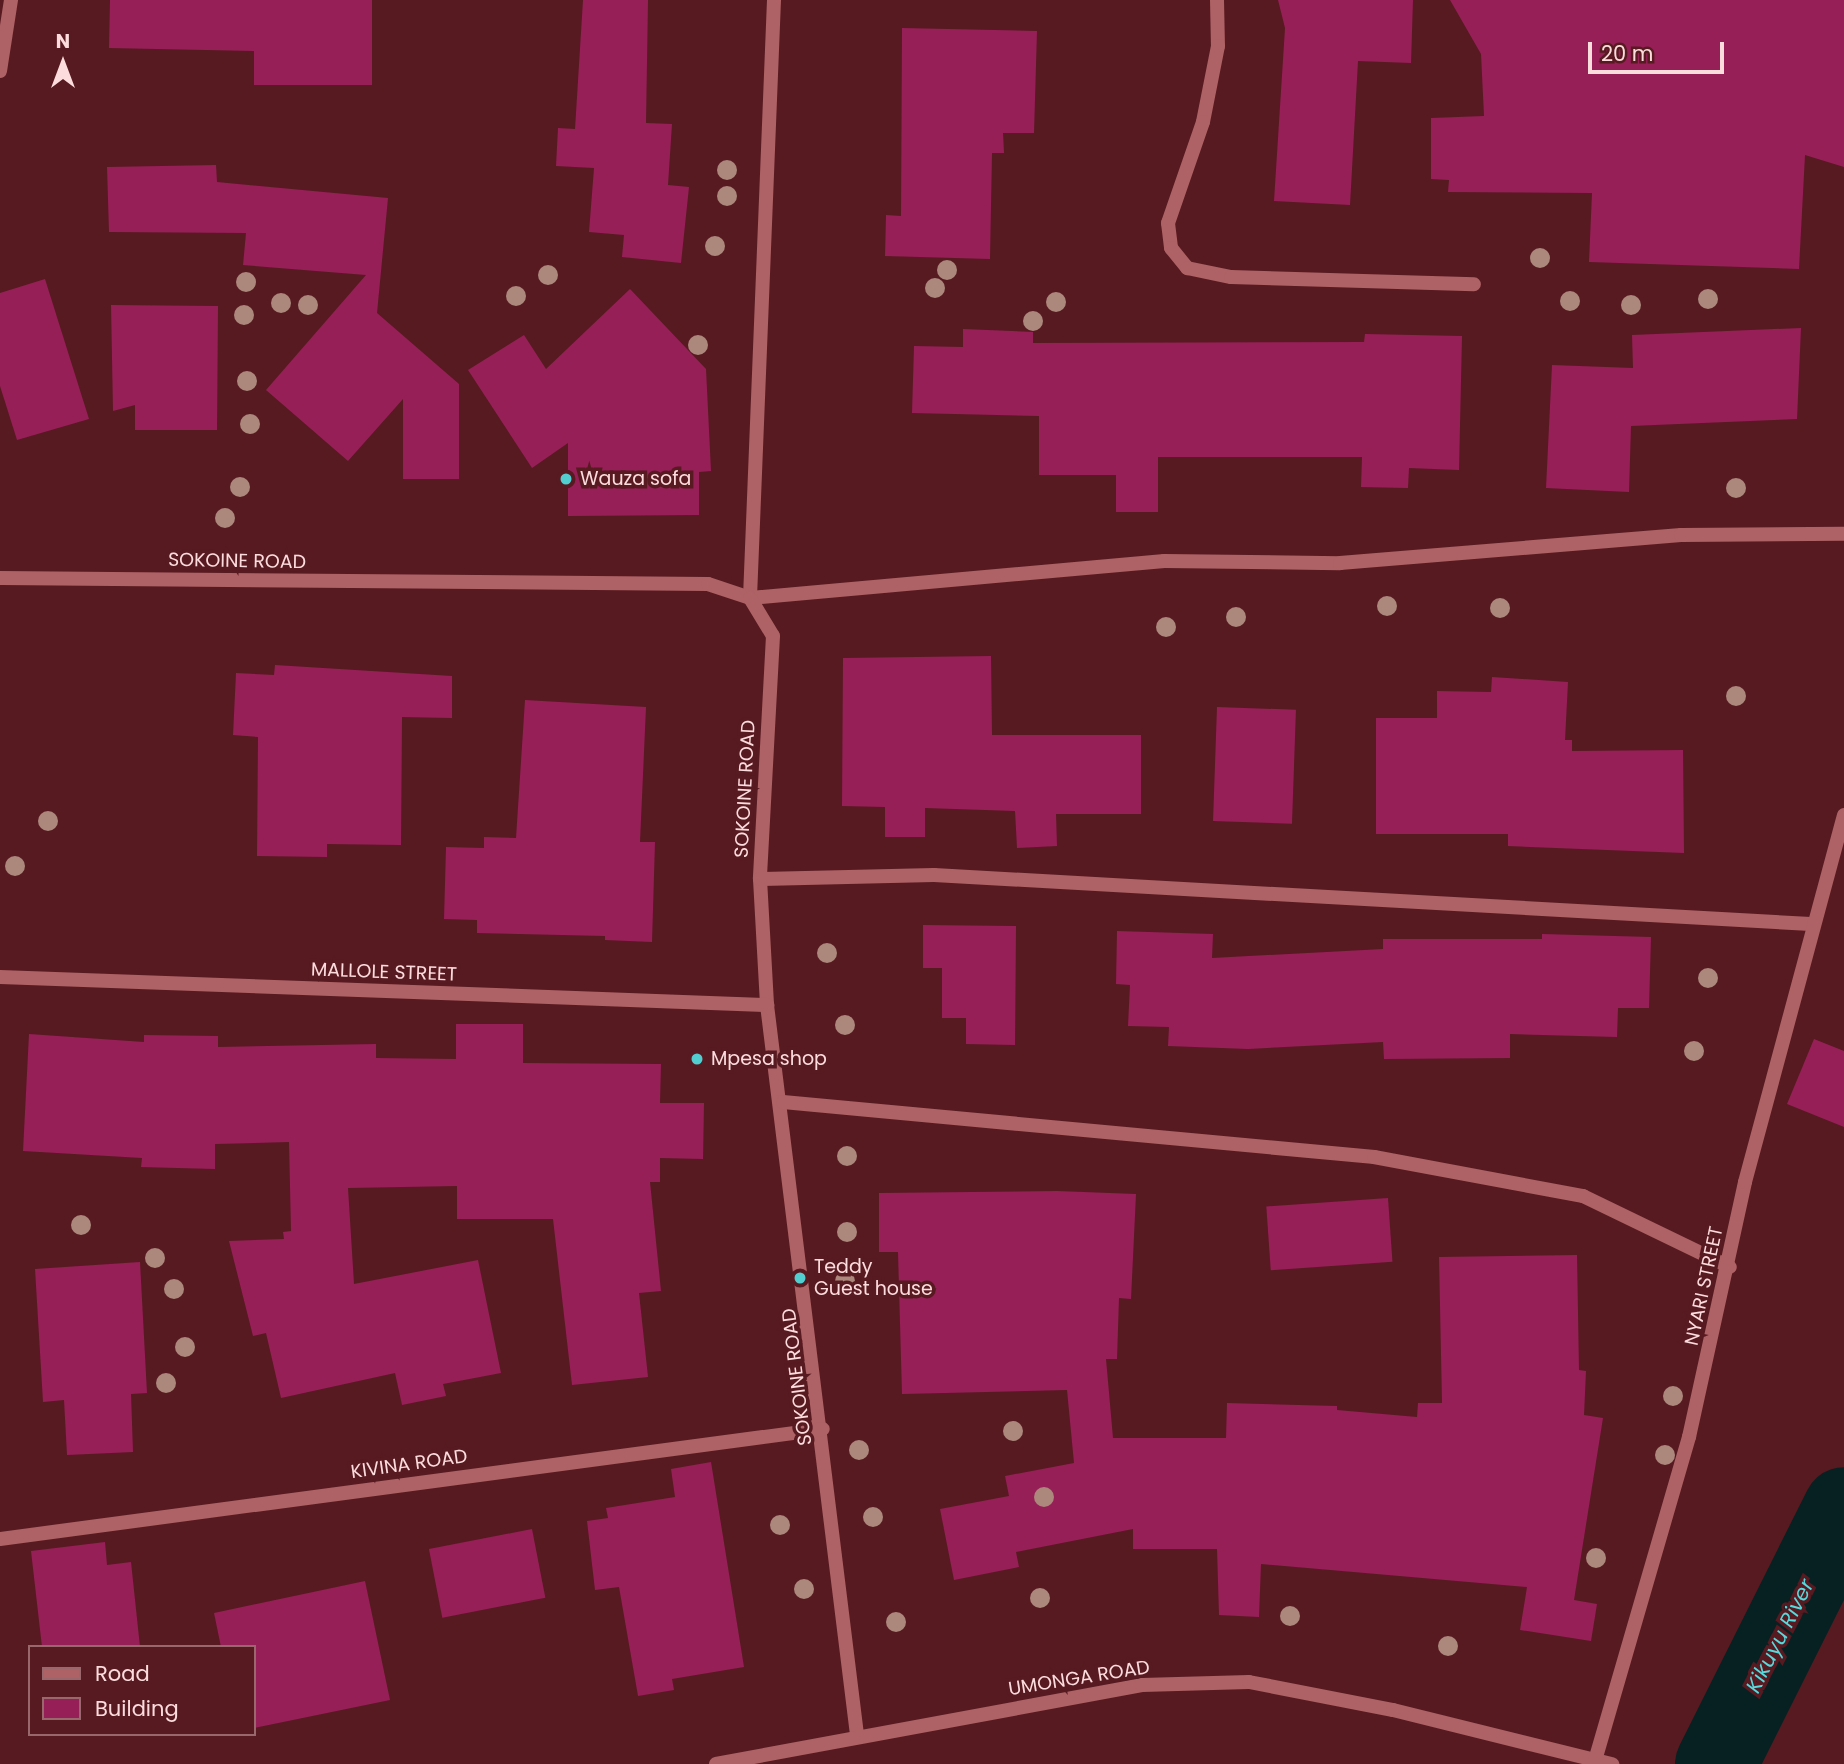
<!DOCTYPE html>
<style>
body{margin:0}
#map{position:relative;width:1844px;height:1764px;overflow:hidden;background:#571a21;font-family:Poppins,sans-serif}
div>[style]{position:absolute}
.river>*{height:82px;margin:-41px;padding:0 41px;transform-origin:41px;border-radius:41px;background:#072122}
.building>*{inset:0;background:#961f57;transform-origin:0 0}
.street>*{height:14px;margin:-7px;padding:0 7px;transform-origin:7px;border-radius:7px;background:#ae6265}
.trees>*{width:20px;height:20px;margin:-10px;border-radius:50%;background:#ac877c}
.dots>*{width:19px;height:19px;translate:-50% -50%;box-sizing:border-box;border:4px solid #571a21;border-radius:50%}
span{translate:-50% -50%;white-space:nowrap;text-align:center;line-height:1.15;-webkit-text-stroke:7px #571a21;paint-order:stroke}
.poi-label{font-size:19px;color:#fddcdd}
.left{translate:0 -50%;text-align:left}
.street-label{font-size:19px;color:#fddcdd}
.water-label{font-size:21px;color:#55dadd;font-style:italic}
.legend{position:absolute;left:28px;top:1645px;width:228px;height:91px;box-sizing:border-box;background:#571a21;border:2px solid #99686c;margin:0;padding:9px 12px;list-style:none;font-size:21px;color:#fddcdd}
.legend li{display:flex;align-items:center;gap:14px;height:35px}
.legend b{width:35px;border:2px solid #99686c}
.north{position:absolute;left:28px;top:28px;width:70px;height:70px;-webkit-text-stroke:5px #571a21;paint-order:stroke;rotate:0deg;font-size:19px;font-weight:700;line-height:28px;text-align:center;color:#fddcdd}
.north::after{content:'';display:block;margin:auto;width:24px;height:32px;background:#fddcdd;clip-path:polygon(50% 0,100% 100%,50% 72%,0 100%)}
.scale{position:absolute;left:1588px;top:42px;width:136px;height:32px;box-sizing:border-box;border:4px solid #fddcdd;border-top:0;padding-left:9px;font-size:21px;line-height:24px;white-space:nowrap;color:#fddcdd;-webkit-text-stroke:5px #571a21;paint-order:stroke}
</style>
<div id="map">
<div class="river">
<div style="left:1716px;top:1764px;width:286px;rotate:-63.4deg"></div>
</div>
<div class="building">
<div style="clip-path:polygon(110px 0,372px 0,372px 85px,254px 85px,254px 51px,109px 48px)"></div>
<div style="clip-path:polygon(583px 0,648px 0,646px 123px,672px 124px,668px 185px,689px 187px,681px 263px,622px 257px,624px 235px,589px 232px,594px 168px,556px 166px,558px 128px,575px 129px)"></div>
<div style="clip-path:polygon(1278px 0,1413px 0,1411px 63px,1358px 61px,1350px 205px,1274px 201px,1285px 28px)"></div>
<div style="clip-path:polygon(1450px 0,1844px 0,1844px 167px,1805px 155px,1799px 269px,1589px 262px,1592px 193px,1448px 192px,1449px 180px,1431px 179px,1431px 118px,1484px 116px,1481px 54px)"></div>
<div style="clip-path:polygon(902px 28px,1037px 31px,1034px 133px,1003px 133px,1004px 153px,992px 153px,990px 259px,885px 256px,886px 215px,901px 216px)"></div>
<div style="clip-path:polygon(216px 165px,217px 182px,388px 198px,377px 313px,459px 384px,459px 479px,403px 479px,403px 399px,348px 461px,266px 390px,366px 275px,243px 265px,246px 233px,109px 232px,107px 167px)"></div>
<div style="clip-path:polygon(45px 279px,89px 419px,17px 440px,0 386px,0 293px)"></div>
<div style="clip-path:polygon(630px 289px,706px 369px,711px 471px,699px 472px,699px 515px,568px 516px,568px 443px,532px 468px,468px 370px,524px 335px,546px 369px)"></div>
<div style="clip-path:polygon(111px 305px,218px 306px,217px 430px,135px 430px,135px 405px,113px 411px)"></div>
<div style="clip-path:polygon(1801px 328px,1797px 419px,1631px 426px,1629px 492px,1546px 488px,1552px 365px,1633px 368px,1632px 335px)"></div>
<div style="clip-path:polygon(963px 329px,1033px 332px,1033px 343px,1364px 342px,1365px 334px,1462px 336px,1459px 470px,1409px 468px,1408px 488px,1361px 487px,1362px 457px,1158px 457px,1158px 512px,1116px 512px,1116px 475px,1039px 475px,1039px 416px,912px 413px,914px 346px,963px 347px)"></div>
<div style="clip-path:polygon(991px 656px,992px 735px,1141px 735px,1141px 814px,1056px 814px,1057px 846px,1017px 848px,1015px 811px,925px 808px,925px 837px,885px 837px,885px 807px,842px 806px,843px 658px)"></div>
<div style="clip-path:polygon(275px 665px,452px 676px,452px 718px,402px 717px,401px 845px,327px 844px,327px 857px,257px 856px,258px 737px,233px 735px,236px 673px,274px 675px)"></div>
<div style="clip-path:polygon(1492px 677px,1568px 682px,1565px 740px,1572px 740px,1572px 751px,1683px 750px,1684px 853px,1508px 846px,1508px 834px,1376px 834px,1376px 718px,1437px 718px,1437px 691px,1491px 692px)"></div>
<div style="clip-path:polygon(525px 700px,646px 707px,640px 842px,655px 842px,652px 942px,605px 940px,605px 936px,477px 933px,477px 920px,444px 919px,446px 847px,484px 848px,484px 837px,516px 838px)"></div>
<div style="left:1217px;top:707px;width:79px;height:114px;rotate:2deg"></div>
<div style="clip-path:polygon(923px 925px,1016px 926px,1015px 1045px,966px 1044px,966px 1018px,942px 1018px,942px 968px,923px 968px)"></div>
<div style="clip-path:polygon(1117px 931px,1213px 934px,1212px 958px,1383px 949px,1383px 939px,1542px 939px,1542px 934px,1651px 937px,1649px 1008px,1618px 1008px,1617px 1037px,1510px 1034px,1510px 1058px,1384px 1059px,1383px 1042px,1248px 1049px,1168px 1046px,1169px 1027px,1128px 1026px,1130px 985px,1116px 984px)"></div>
<div style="clip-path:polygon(456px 1024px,523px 1024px,523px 1063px,661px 1064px,660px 1103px,704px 1103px,703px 1159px,660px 1158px,660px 1182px,650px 1182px,661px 1291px,639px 1293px,648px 1377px,572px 1385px,553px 1219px,457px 1219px,457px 1186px,348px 1188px,354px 1284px,478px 1260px,501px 1373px,443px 1384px,446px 1396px,402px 1405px,395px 1373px,281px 1398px,266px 1333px,253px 1336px,229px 1241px,284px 1239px,283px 1232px,291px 1231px,289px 1142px,215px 1144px,215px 1169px,141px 1167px,142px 1158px,23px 1151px,29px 1034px,144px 1042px,144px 1035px,218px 1036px,218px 1047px,376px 1044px,376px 1058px,456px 1059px)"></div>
<div style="clip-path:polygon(1814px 1039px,1844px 1051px,1844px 1127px,1787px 1104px)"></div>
<div style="clip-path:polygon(1057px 1191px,1136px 1194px,1131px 1299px,1119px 1298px,1117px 1359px,1106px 1359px,1113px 1438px,1226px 1438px,1227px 1403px,1337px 1406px,1337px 1410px,1417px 1417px,1418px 1403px,1442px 1403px,1439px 1257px,1577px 1255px,1579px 1370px,1586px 1371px,1584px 1415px,1603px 1418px,1574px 1600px,1597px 1604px,1591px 1641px,1520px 1630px,1527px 1587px,1261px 1564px,1259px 1617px,1219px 1615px,1217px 1549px,1133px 1549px,1133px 1529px,1016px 1552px,1019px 1567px,954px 1580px,940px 1509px,1009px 1496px,1005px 1476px,1074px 1463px,1067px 1390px,902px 1394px,898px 1252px,879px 1252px,879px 1193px)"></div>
<div style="left:1388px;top:1198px;width:64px;height:122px;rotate:86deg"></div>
<div style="clip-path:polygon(140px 1262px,147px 1393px,131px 1394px,133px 1452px,67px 1455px,64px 1400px,43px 1402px,35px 1269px)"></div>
<div style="clip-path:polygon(711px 1462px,744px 1667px,672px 1679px,674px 1690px,638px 1696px,619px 1587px,595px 1590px,587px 1521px,608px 1518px,606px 1508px,675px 1497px,671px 1469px)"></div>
<div style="left:532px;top:1529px;width:70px;height:105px;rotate:79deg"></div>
<div style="clip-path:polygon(105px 1542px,107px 1565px,131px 1562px,140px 1647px,42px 1647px,31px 1551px)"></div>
<div style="clip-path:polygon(365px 1581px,390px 1700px,254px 1728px,254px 1647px,221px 1647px,214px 1613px)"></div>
</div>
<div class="street">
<div style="left:774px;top:0;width:598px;rotate:92.3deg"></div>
<div style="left:750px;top:598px;width:416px;rotate:-5.1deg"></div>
<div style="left:1164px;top:561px;width:176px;rotate:0.7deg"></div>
<div style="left:1340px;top:563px;width:342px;rotate:-4.7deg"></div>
<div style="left:1681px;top:535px;width:163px;rotate:-0.4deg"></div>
<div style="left:1217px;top:0;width:46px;rotate:88.8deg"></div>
<div style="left:1218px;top:46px;width:77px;rotate:101.2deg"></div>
<div style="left:1203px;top:122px;width:107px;rotate:109.1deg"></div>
<div style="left:1168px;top:223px;width:25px;rotate:83deg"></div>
<div style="left:1171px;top:248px;width:26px;rotate:51deg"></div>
<div style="left:1187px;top:268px;width:45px;rotate:11.6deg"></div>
<div style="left:1231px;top:277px;width:243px;rotate:1.7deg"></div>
<div style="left:0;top:71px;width:72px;rotate:-81.2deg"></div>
<div style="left:0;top:578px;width:708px;rotate:0.49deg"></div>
<div style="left:708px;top:584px;width:44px;rotate:18.4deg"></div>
<div style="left:750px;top:598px;width:44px;rotate:58.8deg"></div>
<div style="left:773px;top:636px;width:243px;rotate:93.1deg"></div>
<div style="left:760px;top:879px;width:126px;rotate:86.8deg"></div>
<div style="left:767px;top:1005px;width:736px;rotate:82.97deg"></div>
<div style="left:760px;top:879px;width:174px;rotate:-1.3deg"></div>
<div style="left:934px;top:875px;width:878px;rotate:3.2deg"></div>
<div style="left:0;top:977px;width:768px;rotate:2.09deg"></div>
<div style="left:783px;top:1102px;width:594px;rotate:5.32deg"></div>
<div style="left:1374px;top:1157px;width:213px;rotate:10.6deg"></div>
<div style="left:1583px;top:1196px;width:163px;rotate:25.8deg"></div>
<div style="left:0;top:1539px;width:830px;rotate:-7.61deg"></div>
<div style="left:716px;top:1764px;width:433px;rotate:-10.5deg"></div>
<div style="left:1142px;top:1685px;width:107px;rotate:-1.6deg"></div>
<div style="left:1249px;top:1682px;width:147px;rotate:11deg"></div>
<div style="left:1393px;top:1710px;width:226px;rotate:13.9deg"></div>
<div style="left:1594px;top:1764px;width:341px;rotate:-73.8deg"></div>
<div style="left:1689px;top:1437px;width:261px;rotate:-77.6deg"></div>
<div style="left:1745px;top:1182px;width:380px;rotate:-74.9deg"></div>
</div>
<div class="trees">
<div style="left:727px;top:170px"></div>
<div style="left:727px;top:196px"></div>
<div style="left:715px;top:246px"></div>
<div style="left:1540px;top:258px"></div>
<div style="left:947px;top:270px"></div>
<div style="left:548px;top:275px"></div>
<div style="left:246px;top:282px"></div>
<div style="left:935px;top:288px"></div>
<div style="left:516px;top:296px"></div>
<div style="left:1708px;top:299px"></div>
<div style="left:1570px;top:301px"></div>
<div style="left:1056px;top:302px"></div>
<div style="left:281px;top:303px"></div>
<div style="left:308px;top:305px"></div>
<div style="left:1631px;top:305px"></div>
<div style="left:244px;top:315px"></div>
<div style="left:1033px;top:321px"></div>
<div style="left:698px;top:345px"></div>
<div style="left:247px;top:381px"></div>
<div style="left:250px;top:424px"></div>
<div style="left:240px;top:487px"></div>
<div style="left:1736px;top:488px"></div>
<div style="left:225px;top:518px"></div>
<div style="left:1387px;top:606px"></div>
<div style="left:1500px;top:608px"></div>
<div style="left:1236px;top:617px"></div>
<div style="left:1166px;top:627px"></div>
<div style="left:1736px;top:696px"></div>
<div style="left:48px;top:821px"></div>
<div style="left:15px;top:866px"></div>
<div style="left:827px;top:953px"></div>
<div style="left:1708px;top:978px"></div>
<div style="left:845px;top:1025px"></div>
<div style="left:1694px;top:1051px"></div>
<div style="left:847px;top:1156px"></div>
<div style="left:81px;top:1225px"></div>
<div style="left:847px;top:1232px"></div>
<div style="left:155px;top:1258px"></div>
<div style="left:845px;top:1281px"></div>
<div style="left:174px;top:1289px"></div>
<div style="left:185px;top:1347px"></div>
<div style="left:166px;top:1383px"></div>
<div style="left:1673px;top:1396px"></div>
<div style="left:1013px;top:1431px"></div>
<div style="left:859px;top:1450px"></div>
<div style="left:1665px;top:1455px"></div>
<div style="left:1044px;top:1497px"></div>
<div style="left:873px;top:1517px"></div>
<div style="left:780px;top:1525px"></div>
<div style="left:1596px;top:1558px"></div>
<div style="left:804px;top:1589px"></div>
<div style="left:1040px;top:1598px"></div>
<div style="left:1290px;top:1616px"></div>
<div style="left:896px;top:1622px"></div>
<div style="left:1448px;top:1646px"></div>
</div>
<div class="dots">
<div style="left:566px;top:479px;background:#52cdd0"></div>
<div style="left:697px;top:1059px;background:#52cdd0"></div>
<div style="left:800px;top:1278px;background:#52cdd0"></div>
</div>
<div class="poi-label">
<span class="left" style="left:580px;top:479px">Wauza sofa</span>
<span class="left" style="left:711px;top:1059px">Mpesa shop</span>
<span class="left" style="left:814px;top:1278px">Teddy<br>Guest house</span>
</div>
<div class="street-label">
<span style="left:237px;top:561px;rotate:1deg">SOKOINE ROAD</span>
<span style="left:745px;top:789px;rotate:-87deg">SOKOINE ROAD</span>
<span style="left:384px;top:972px;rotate:2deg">MALLOLE STREET</span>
<span style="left:1704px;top:1286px;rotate:-78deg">NYARI STREET</span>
<span style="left:797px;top:1377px;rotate:-97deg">SOKOINE ROAD</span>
<span style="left:409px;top:1464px;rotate:-8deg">KIVINA ROAD</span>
<span style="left:1079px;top:1678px;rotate:-9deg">UMONGA ROAD</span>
</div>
<div class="water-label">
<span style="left:1780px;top:1636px;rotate:-63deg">Kikuyu River</span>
</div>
<ul class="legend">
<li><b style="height:9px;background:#ae6265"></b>Road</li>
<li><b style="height:19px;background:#961f57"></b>Building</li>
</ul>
<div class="north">N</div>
<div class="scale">20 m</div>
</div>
